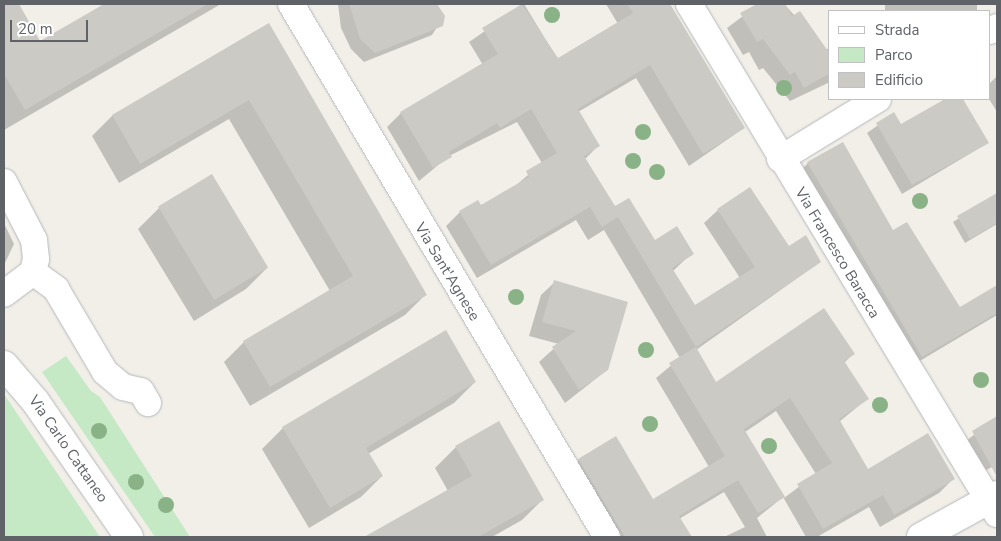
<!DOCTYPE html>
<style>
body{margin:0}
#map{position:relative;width:1001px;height:541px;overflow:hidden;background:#f1efe8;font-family:"Nunito Sans",sans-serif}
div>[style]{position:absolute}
.green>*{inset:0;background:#c5e8c5}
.shadow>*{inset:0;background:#0003;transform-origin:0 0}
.building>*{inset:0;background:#cccac5;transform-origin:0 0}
.roads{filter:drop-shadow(0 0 1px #b5b8bc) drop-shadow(0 0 1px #b5b8bc)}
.minor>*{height:26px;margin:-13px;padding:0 13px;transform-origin:13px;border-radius:13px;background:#fff}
.tertiary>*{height:28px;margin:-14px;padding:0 14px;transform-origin:14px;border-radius:14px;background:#fff}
.trees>*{width:16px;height:16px;margin:-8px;border-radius:50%;background:#89b387}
span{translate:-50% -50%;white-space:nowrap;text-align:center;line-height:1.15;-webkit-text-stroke:4px #fff;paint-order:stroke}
.street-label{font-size:15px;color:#5f6368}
.frame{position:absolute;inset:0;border:5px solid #5f6368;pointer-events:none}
.legend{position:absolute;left:828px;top:10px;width:162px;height:90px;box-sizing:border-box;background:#fff;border:1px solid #bfc1c3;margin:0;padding:6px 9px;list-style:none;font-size:15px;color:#5f6368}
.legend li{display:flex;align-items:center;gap:10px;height:25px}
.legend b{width:25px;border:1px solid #bfc1c3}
.scale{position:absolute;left:10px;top:20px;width:78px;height:22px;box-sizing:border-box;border:2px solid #5f6368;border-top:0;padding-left:6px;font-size:15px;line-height:18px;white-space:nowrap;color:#5f6368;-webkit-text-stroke:4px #fff;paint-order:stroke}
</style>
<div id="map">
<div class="green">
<div style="clip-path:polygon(66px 356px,91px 391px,100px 397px,190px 537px,155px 537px,42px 372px)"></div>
<div style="clip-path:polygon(4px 394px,100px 537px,4px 537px)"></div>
</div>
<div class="shadow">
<div style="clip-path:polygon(4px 4px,17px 4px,40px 43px,107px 4px,221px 4px,4px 130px)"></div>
<div style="clip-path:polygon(338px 4px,436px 4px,444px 16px,432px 35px,364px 62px,351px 49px,341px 28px)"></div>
<div style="clip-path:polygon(evenodd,524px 4px,558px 60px,618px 24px,606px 4px,669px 4px,744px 128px,689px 166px,636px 78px,578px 112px,598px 146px,585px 159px,614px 208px,654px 241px,692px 253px,673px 271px,694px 306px,740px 278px,704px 223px,718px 210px,820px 262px,696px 350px,716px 384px,853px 354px,844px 363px,867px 399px,839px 422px,867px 470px,953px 479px,939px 493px,880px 527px,869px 507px,817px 537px,806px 537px,783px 497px,757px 518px,767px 537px,724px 537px,745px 527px,724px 492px,679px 519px,690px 537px,603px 537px,565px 473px,579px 460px,653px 501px,709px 467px,656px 378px,680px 358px,604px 230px,588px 240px,576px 220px,477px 278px,446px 226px,460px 212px,481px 207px,514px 187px,542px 163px,517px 122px,449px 156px,419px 181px,387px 127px,401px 113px,483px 65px,469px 42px,524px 4px,776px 411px,816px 474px,784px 498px,745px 432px,776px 411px)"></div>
<div style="clip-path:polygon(759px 4px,784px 4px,826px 50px,830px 47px,830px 82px,790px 101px,763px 68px,759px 70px,749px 52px,743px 55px,727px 28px)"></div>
<div style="left:885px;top:4px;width:92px;height:7px"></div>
<div style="clip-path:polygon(268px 24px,425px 295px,405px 315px,250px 406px,224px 362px,244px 342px,330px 291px,229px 119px,119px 183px,92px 136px,112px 116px)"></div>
<div style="clip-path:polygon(997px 76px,997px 112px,989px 99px,990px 83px)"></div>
<div style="clip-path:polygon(947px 99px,962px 99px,988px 143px,902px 194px,867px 133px,894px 114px,901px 126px)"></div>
<div style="clip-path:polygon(808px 163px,893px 232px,960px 309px,997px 287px,997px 315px,913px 365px,799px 172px)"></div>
<div style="clip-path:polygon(992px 198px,997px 224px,965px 243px,953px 222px)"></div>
<div style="clip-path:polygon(159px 208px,267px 268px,246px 289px,194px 321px,138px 229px)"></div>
<div style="clip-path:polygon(4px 223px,14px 244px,4px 265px)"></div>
<div style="clip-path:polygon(555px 282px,607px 370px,565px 403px,539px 362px,559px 344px,529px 336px,541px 295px)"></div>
<div style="clip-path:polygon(475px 382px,454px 403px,368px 454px,382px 476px,361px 497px,309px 528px,262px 449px,283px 428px)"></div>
<div style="clip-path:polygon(997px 418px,997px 464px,976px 476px,959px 446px)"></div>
<div style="clip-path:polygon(499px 422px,543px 499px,522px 520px,492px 537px,366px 537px,448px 491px,435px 468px,456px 447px)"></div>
</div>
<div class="building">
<div style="clip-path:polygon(4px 4px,19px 4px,40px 41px,104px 4px,208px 4px,25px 110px,4px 74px)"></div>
<div style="clip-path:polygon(349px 4px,437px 4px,445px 16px,443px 26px,375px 53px,360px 39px)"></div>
<div style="clip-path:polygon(522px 4px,558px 58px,633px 13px,627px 4px,670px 4px,745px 128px,703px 154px,650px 65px,578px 109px,600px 146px,584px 156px,615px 206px,629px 198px,655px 240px,677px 226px,694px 254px,672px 268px,695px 305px,755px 267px,717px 209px,750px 187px,789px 246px,806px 235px,821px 262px,696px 347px,618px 217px,602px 227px,590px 207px,491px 265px,459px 211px,478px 200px,481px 205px,529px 177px,526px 171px,557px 153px,531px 109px,500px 128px,497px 123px,449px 152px,452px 157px,433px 168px,400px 112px,498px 54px,482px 28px)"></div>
<div style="clip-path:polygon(757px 4px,785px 4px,792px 16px,800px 11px,830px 54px,830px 73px,804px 88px,795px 72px,790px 75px,763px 39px,757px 42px,740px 13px)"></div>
<div style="clip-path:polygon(269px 23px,427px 295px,270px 387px,243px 341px,353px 276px,249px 100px,140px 164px,112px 115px)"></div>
<div style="clip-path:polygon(945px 99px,963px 99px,989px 143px,912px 185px,876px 123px,894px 112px,901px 124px)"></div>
<div style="clip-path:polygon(843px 142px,893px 230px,907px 222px,960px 307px,997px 285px,997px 313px,922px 357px,807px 162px)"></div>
<div style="left:212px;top:174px;width:109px;height:63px;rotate:59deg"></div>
<div style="clip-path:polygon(997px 193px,997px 223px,970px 239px,957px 216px)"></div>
<div style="clip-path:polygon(554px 280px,628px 302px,608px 370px,579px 390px,552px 347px,576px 331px,542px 322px)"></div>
<div style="clip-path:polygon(824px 308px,855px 354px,844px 361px,869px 399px,839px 419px,868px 469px,928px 433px,955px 479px,894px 515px,883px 495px,823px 529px,797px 484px,832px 463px,790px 398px,744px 429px,785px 497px,758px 513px,738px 480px,679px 516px,692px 537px,625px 537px,578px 459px,616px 436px,653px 499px,725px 456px,669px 363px,696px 347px,716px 382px)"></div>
<div style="clip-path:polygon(446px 330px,476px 382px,366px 448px,383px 476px,330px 508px,282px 427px)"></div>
<div style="clip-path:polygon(997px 416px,997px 477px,972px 431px)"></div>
<div style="clip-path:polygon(499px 421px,544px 500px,478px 537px,364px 537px,472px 476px,455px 446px)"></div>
</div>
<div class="roads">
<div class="minor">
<div style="left:291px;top:4px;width:620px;rotate:59.34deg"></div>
<div style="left:689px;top:4px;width:596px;rotate:58.87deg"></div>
<div style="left:990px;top:31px;width:8px;rotate:-30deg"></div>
<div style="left:780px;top:159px;width:115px;rotate:-31.5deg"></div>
<div style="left:4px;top:182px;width:65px;rotate:62.7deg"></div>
<div style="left:34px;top:240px;width:19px;rotate:84deg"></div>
<div style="left:36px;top:259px;width:13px;rotate:103deg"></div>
<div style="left:33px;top:272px;width:36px;rotate:143deg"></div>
<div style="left:33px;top:272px;width:29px;rotate:36deg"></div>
<div style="left:56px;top:289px;width:96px;rotate:59.4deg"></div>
<div style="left:105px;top:372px;width:23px;rotate:40deg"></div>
<div style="left:123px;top:387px;width:18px;rotate:13deg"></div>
<div style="left:141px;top:391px;width:14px;rotate:60deg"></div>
</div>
<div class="tertiary">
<div style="left:4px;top:365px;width:48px;rotate:49.3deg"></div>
<div style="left:35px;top:401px;width:165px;rotate:55.3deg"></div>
<div style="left:921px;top:537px;width:87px;rotate:-28.9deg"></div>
</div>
</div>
<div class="trees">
<div style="left:552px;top:15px"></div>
<div style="left:784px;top:88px"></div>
<div style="left:643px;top:132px"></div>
<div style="left:633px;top:161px"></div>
<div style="left:657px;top:172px"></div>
<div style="left:920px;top:201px"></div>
<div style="left:516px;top:297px"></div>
<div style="left:646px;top:350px"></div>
<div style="left:981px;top:380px"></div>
<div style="left:880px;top:405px"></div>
<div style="left:650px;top:424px"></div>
<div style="left:99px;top:431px"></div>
<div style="left:769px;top:446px"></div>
<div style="left:136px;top:482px"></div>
<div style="left:166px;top:505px"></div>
</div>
<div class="street-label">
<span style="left:837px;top:253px;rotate:59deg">Via Francesco Baracca</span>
<span style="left:447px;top:272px;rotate:59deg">Via Sant'Agnese</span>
<span style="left:68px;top:449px;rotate:55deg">Via Carlo Cattaneo</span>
</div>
<div class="frame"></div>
<ul class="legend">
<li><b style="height:6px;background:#fff"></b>Strada</li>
<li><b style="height:14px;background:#c5e8c5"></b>Parco</li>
<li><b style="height:14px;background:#cccac5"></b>Edificio</li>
</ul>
<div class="scale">20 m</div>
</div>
